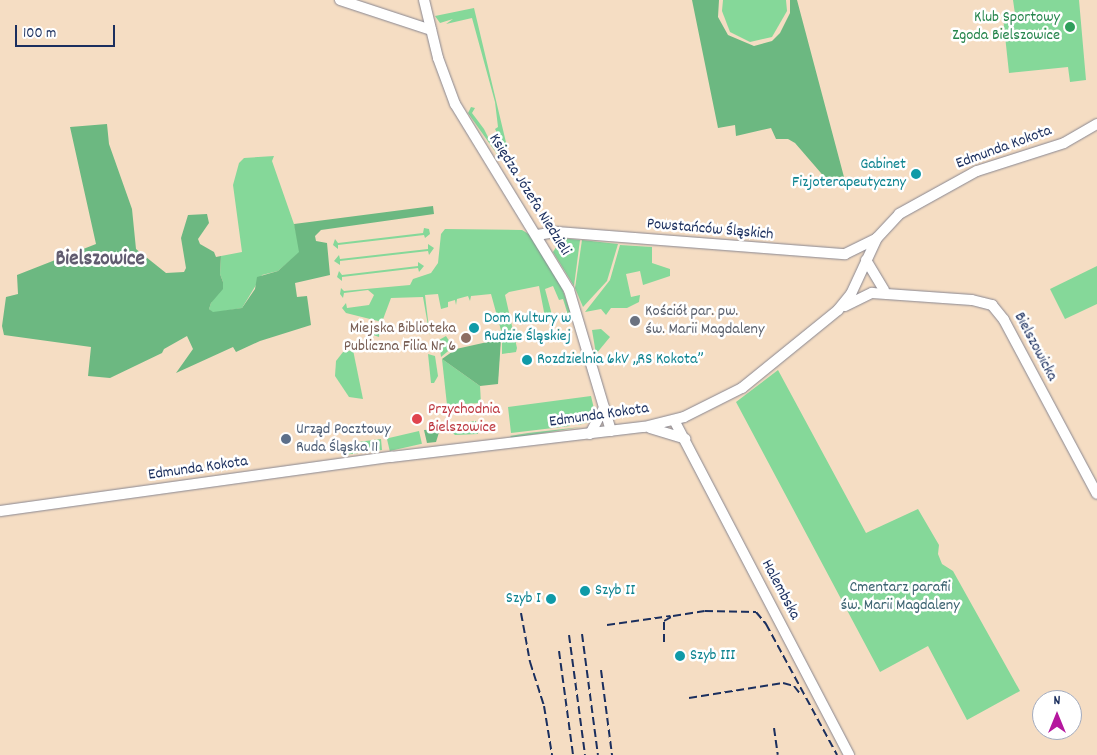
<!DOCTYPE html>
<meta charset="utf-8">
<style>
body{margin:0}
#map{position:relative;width:1097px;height:755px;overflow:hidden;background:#f5ddc3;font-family:Dekko,sans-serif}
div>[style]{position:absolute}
.green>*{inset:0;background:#85d899;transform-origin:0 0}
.forest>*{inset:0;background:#6cb881}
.roads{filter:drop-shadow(0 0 1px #888690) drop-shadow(0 0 1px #888690)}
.secondary>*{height:10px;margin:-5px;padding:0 5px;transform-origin:5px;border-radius:5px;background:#fff}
.rail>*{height:2px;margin-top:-1px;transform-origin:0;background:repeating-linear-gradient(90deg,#1b2f5e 0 8px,transparent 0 12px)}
.dots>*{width:14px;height:14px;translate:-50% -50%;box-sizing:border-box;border:2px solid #fff;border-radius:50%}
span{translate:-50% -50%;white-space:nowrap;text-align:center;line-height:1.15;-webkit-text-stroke:5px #fff;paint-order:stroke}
.leisure-label{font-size:16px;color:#27864d}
.right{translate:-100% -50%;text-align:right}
.street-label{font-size:16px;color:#1b2f5e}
.culture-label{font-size:16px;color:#0d838f}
.left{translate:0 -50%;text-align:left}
.worship-label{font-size:16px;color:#5b616d}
.education-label{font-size:16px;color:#785e54}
.health-label{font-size:16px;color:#be3a42}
.service-label{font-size:16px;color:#4e5e75}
.park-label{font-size:16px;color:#3b6270}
.district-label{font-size:21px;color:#615c70;font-weight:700}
.north{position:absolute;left:1032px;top:690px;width:50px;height:50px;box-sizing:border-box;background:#fff;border:1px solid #a4acbf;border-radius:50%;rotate:0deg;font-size:14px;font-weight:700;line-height:20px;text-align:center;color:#1b2f5e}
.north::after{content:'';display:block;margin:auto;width:18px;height:22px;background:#b5179e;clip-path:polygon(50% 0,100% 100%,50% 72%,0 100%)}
.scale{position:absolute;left:15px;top:25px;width:100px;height:22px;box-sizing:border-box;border:2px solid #1b2f5e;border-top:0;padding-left:6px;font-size:15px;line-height:18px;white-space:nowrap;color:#1b2f5e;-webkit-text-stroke:4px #fff;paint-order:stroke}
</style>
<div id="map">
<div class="green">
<div style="clip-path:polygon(723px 0,786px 0,787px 11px,772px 37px,750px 42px,730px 32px,722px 11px)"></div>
<div style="clip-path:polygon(1013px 0,1079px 0,1086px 80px,1070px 82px,1068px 67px,1009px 73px,1003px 17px,1015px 14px)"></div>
<div style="clip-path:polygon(474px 8px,509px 155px,499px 157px,468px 113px,471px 107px,475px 108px,472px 113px,484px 129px,495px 151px,504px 146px,495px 129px,498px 127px,495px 102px,472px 18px,446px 24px,453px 19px,440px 23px,435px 16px)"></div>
<div style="clip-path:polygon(274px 156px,272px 161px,295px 227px,300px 252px,278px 271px,262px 275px,242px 308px,213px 313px,209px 309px,211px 303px,223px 282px,220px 274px,221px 256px,242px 252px,233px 185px,239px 163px,244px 158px)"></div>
<div style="clip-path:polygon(424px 228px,429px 229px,430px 234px,425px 238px,424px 235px,338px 245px,338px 249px,333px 245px,335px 239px,338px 243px,423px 233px)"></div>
<div style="clip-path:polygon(445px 229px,522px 230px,532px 236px,562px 288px,571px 314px,568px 315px,563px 299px,559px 300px,553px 286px,545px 289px,552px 315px,545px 317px,539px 286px,509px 292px,505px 295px,517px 348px,516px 352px,502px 354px,502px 334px,491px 294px,471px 296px,470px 301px,468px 296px,457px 299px,456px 305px,455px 300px,448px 302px,448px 307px,441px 309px,438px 294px,425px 295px,430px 337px,423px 297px,391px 298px,382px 322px,346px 313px,342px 308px,346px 303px,347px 308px,369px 305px,374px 295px,368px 290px,344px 293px,343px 298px,340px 294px,341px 288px,344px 291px,410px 285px,413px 279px,431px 273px,438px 263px,441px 234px)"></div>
<div style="clip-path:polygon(562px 238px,580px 240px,574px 286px,553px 252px)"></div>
<div style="clip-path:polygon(582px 240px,618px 244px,607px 281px,583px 307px,575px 288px)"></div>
<div style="clip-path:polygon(428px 244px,434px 248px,429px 255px,428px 251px,340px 261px,340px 265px,334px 261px,339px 255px,340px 259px,428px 249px)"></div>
<div style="clip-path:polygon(620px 245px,652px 247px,652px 263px,670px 269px,670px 276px,643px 285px,640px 271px,626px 274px,631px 297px,640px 295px,639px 302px,627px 308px,611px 308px,606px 315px,601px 309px,585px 312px,610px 280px)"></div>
<div style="clip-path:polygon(418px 262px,424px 266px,419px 272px,418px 268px,342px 277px,342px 281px,337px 277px,339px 271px,342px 275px,418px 266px)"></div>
<div style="clip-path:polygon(1097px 266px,1097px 304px,1065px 319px,1050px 289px)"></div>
<div style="clip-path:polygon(353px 322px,380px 328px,379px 337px,362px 331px)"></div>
<div style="clip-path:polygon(601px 329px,610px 337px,596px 354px,592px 330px)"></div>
<div style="clip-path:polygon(446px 336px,453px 347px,441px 357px,439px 340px)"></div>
<div style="clip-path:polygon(353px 350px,363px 399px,349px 397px,335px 376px,336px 361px,343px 352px)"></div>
<div style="clip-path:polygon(428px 354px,435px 356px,438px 376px,434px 383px,431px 383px)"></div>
<div style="clip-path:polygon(442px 359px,480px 386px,481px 403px,447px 405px)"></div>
<div style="clip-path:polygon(778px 370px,866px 533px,918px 509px,939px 545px,938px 554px,942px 564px,953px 571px,1020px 691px,967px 720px,928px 646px,880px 672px,736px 402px)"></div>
<div style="clip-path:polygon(591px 396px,595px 413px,590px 422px,578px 425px,577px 420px,570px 420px,570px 426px,511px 433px,508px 407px)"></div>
<div style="clip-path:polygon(476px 421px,478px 434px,455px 435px,452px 432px,451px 424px)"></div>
<div style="clip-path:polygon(581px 427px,512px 438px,510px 436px,528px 433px)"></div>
<div style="left:419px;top:431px;width:13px;height:33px;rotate:77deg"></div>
<div style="clip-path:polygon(381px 439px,382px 450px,351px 454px,345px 455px,342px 444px)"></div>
</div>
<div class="forest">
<div style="clip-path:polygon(692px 0,719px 0,718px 17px,728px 35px,754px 46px,772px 41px,780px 33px,790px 13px,790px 0,797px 0,844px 177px,827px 180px,795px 143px,788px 139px,776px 139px,771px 128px,736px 136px,735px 125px,718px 128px)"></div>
<div style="clip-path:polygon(107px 124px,109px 144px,132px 209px,136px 249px,166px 273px,184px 272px,186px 268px,181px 238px,188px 215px,207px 214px,209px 223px,198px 239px,200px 244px,214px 252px,216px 257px,221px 256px,220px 274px,223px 282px,223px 289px,211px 303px,209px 309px,213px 312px,242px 308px,255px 289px,257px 277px,278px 271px,299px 252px,294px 224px,433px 206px,434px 214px,321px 230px,315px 236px,316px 241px,327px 243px,330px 275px,295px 283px,297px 297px,307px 296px,311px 325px,260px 341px,236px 352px,233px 347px,176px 373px,193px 349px,187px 336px,164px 349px,162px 353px,110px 378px,88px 376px,91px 347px,4px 335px,2px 326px,6px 297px,18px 294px,17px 275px,96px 244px,70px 127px)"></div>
<div style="clip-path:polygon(501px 339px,498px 384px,480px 386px,442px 359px,456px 349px)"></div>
<div style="clip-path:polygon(440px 429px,436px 442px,427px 443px,424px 430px)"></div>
</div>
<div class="roads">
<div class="secondary">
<div style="left:340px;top:0;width:96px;rotate:18.2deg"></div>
<div style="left:424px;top:0;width:60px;rotate:76.4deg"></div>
<div style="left:438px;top:58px;width:49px;rotate:69.7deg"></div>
<div style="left:455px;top:104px;width:218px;rotate:58.5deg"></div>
<div style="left:569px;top:290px;width:147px;rotate:73.4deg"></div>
<div style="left:537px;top:235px;width:20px;rotate:-9deg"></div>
<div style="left:557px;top:232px;width:289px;rotate:4.4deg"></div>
<div style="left:845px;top:254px;width:34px;rotate:-26deg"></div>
<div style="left:866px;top:260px;width:35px;rotate:59deg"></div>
<div style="left:845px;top:306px;width:30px;rotate:-26deg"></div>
<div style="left:872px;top:293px;width:100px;rotate:4deg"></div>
<div style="left:972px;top:300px;width:21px;rotate:14deg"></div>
<div style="left:992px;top:305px;width:19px;rotate:51deg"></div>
<div style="left:1004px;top:320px;width:197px;rotate:61.9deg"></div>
<div style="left:674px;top:420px;width:378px;rotate:62.4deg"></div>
<div style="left:650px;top:428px;width:37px;rotate:17deg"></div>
<div style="left:590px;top:434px;width:30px;rotate:-62deg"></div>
<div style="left:0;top:511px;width:395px;rotate:-7.9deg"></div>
<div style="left:391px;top:457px;width:255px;rotate:-6.8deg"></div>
<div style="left:644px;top:427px;width:41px;rotate:-14deg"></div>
<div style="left:684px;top:417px;width:65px;rotate:-26.6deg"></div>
<div style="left:742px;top:388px;width:124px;rotate:-39.1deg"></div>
<div style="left:838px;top:310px;width:21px;rotate:-51deg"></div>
<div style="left:851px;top:294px;width:62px;rotate:-65.1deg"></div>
<div style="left:877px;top:238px;width:33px;rotate:-47deg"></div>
<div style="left:899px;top:214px;width:89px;rotate:-28.9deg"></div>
<div style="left:977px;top:171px;width:91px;rotate:-17.8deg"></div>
<div style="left:1064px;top:143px;width:38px;rotate:-30deg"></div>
</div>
</div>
<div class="rail">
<div style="left:521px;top:613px;width:50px;rotate:79.6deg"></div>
<div style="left:530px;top:662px;width:46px;rotate:72.3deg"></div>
<div style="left:544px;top:706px;width:50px;rotate:80.7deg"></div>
<div style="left:607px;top:625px;width:64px;rotate:-8.1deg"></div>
<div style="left:582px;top:634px;width:122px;rotate:82.5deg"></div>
<div style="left:569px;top:635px;width:121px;rotate:82.4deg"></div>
<div style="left:664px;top:642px;width:21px;rotate:-90deg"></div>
<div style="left:664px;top:621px;width:10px;rotate:-29deg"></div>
<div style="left:673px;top:616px;width:32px;rotate:-9deg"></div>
<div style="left:705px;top:611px;width:51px;rotate:1.1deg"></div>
<div style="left:756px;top:612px;width:16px;rotate:50deg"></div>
<div style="left:766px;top:624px;width:149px;rotate:61.5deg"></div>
<div style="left:559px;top:651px;width:105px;rotate:82.3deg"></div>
<div style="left:601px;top:670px;width:86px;rotate:82.6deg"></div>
<div style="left:689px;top:698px;width:95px;rotate:-9.1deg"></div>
<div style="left:783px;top:683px;width:11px;rotate:15deg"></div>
<div style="left:794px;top:686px;width:11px;rotate:52deg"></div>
<div style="left:774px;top:728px;width:27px;rotate:82deg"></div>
</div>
<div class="dots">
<div style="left:1070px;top:27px;background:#2e9e5b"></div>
<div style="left:916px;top:174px;background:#0f9aa8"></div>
<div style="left:635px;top:321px;background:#6b7280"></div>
<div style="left:474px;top:328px;background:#0f9aa8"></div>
<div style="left:466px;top:338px;background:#8d6e63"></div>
<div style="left:527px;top:360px;background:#0f9aa8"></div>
<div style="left:417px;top:419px;background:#e0444e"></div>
<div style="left:286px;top:439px;background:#5c6f8a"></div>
<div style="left:585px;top:591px;background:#0f9aa8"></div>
<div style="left:551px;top:599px;background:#0f9aa8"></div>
<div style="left:680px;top:656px;background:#0f9aa8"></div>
</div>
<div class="leisure-label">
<span class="right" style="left:1060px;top:27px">Klub Sportowy<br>Zgoda Bielszowice</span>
</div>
<div class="street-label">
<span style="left:1004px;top:148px;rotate:-20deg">Edmunda Kokota</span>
<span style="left:529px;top:195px;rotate:58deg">Księdza Józefa Niedzieli</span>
<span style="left:710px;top:230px;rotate:5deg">Powstańców Śląskich</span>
<span style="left:1035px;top:347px;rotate:62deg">Bielszowicka</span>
<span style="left:599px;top:416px;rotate:-8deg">Edmunda Kokota</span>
<span style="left:198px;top:469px;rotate:-8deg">Edmunda Kokota</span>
<span style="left:780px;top:590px;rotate:62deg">Halembska</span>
</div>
<div class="culture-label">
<span class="right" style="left:906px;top:174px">Gabinet<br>Fizjoterapeutyczny</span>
<span class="left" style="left:484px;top:328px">Dom Kultury w<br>Rudzie Śląskiej</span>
<span class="left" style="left:537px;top:360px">Rozdzielnia 6kV „RS Kokota”</span>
<span class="left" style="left:595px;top:591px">Szyb II</span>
<span class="right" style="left:541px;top:599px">Szyb I</span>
<span class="left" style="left:690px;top:656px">Szyb III</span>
</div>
<div class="worship-label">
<span class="left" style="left:645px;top:321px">Kościół par. pw.<br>św. Marii Magdaleny</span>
</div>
<div class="education-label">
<span class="right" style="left:456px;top:338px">Miejska Biblioteka<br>Publiczna Filia Nr 6</span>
</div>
<div class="health-label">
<span class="left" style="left:428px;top:419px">Przychodnia<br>Bielszowice</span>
</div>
<div class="service-label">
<span class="left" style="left:296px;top:439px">Urząd Pocztowy<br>Ruda Śląska 11</span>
</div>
<div class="park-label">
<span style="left:900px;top:597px">Cmentarz parafii<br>św. Marii Magdaleny</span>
</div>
<div class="district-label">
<span style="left:100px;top:260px">Bielszowice</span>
</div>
<div class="north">N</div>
<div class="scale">100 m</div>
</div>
